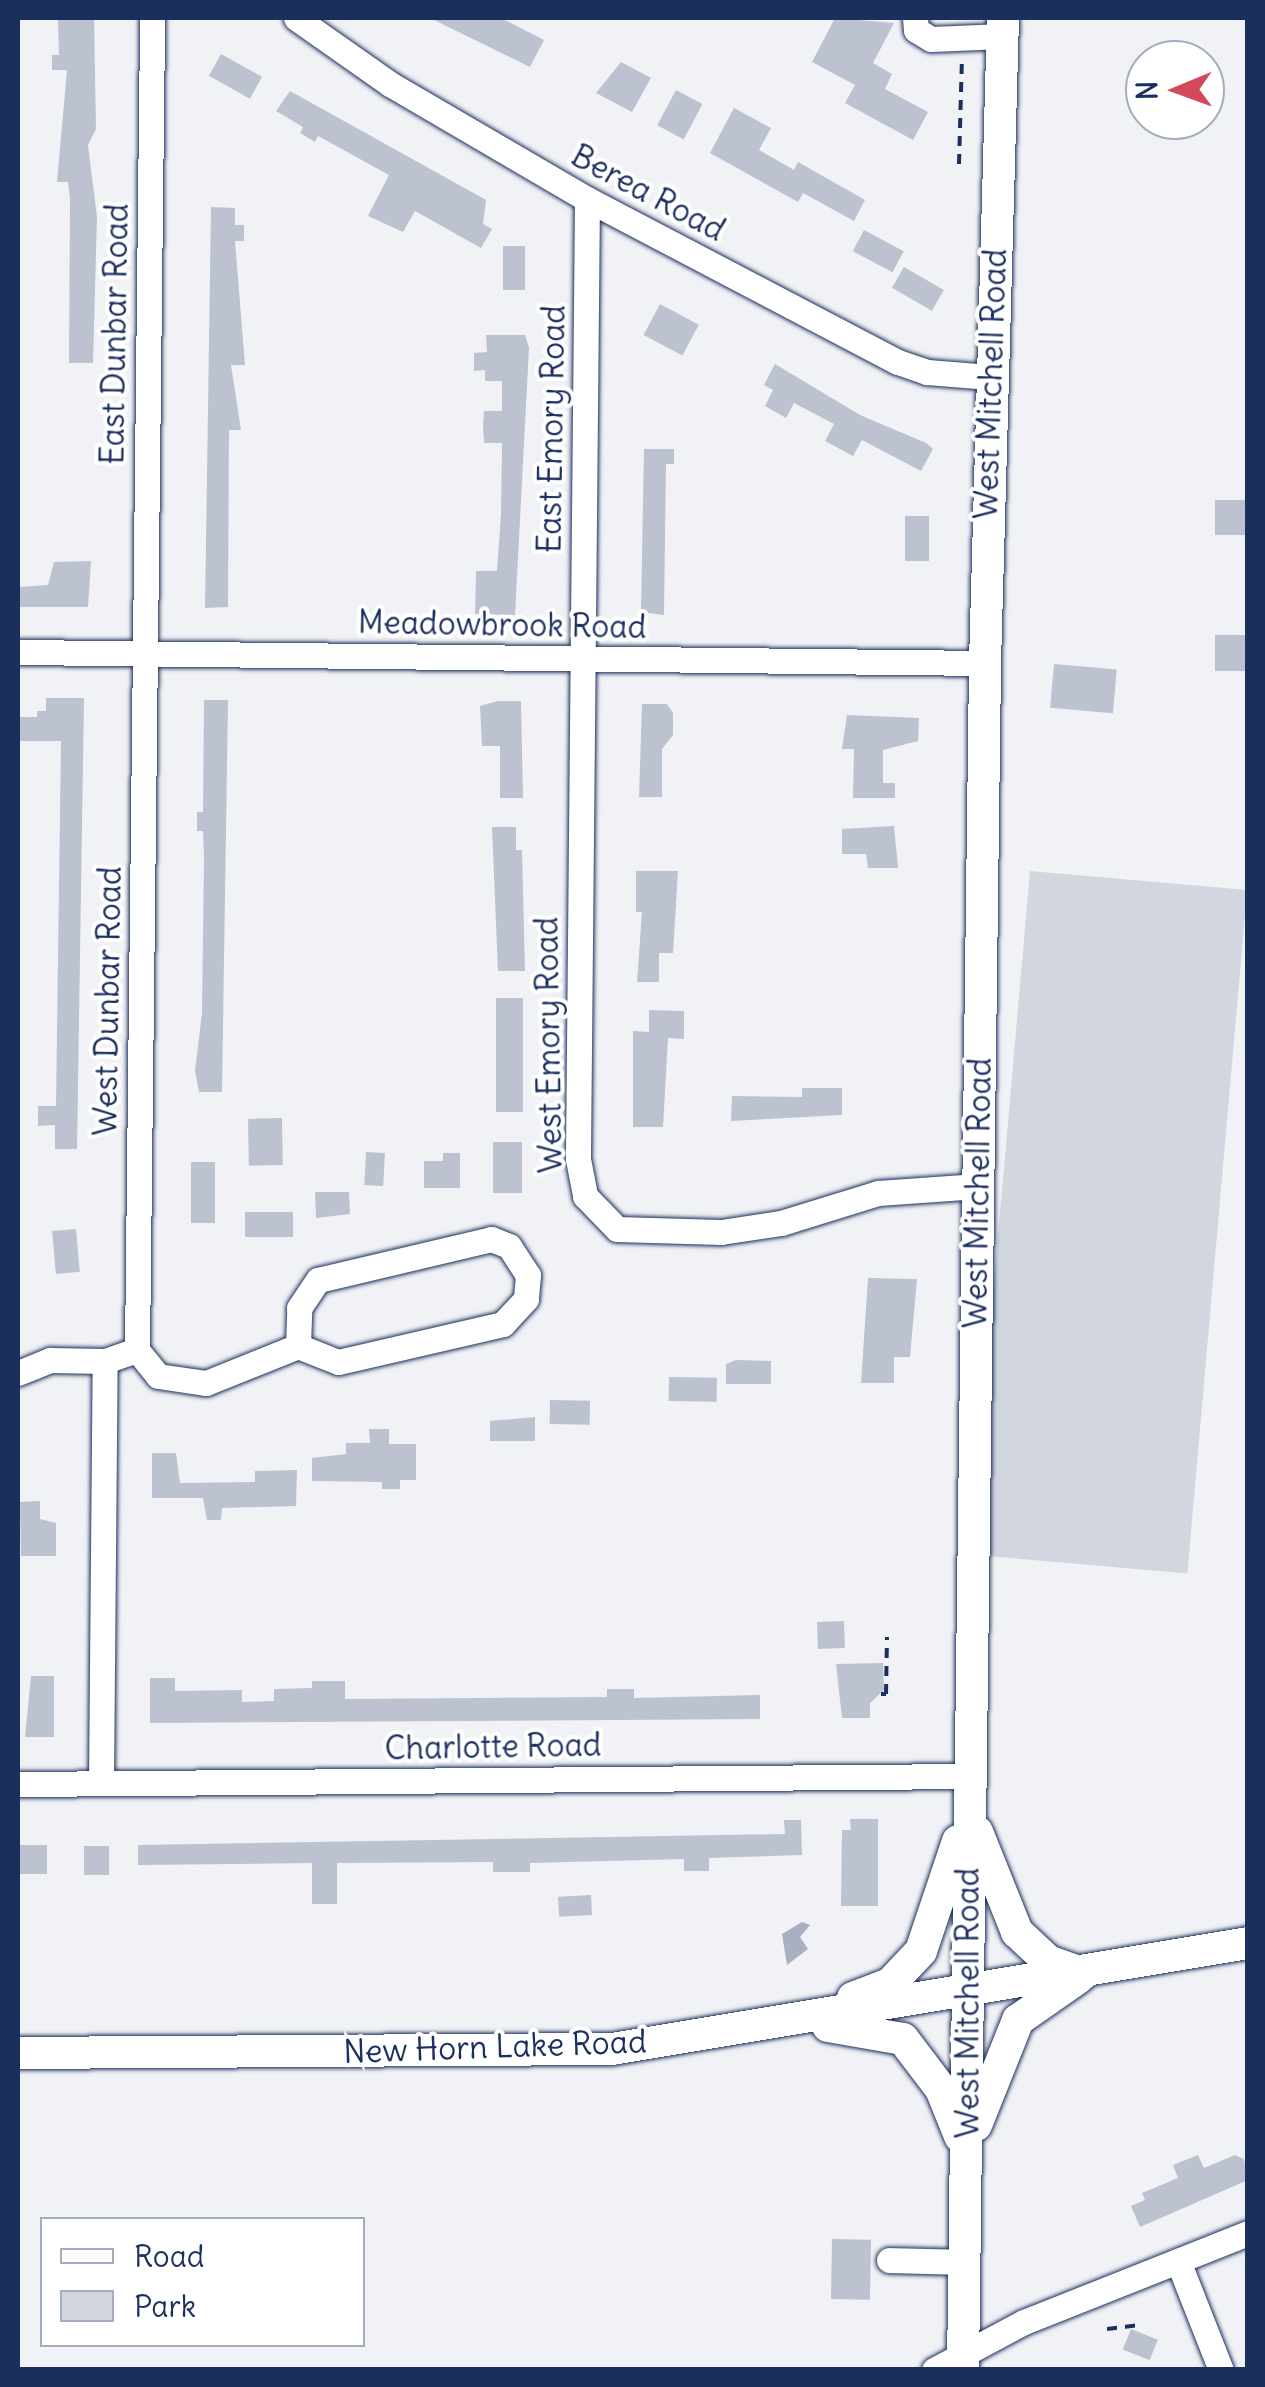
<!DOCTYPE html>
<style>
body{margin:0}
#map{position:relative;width:1265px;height:2387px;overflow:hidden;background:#f1f2f5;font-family:Delius,sans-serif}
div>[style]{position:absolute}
.green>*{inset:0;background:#d2d6df;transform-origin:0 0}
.water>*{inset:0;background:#a8b0c2}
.building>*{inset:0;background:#bcc2d0;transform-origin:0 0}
.path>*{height:4px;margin-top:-2px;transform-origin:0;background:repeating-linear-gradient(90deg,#1b2f5e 0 10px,transparent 0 18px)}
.roads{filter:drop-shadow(0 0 2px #1b2f5e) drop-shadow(0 0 2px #1b2f5e)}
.minor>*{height:25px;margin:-12.5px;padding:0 12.5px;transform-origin:12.5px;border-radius:12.5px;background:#fff}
.major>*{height:32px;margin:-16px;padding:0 16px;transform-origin:16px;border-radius:16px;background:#fff}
span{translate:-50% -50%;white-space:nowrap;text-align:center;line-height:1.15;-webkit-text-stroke:8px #fff;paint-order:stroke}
.street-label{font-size:32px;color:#1b2f5e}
.frame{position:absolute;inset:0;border:20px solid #1b2f5e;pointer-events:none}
.legend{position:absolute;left:40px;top:2217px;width:325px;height:130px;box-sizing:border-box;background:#fff;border:2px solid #a4acbf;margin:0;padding:12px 18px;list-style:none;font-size:30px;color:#1b2f5e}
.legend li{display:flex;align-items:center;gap:20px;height:50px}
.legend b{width:50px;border:2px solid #a4acbf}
.north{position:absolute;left:1125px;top:40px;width:100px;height:100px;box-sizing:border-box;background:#fff;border:2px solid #a4acbf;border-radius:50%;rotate:269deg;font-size:28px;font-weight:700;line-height:40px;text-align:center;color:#1b2f5e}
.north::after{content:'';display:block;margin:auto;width:35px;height:45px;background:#d1495b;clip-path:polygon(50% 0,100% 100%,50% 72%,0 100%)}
</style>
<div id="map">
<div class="green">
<div style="left:1030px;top:871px;width:218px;height:686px;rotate:5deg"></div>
</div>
<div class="water">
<div style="clip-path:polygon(802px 1922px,810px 1925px,800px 1937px,808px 1949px,787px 1965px,782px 1934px)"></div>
</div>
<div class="building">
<div style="clip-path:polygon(58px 18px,94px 18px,96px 129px,88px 145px,97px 217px,93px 363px,69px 363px,70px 199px,68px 182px,57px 182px,67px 70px,52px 70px,52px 55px,59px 55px)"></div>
<div style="clip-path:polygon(430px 18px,501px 18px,544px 40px,530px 67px)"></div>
<div style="clip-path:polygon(835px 18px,894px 23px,873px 63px,892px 74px,885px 89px,928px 112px,913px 140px,845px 103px,855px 85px,812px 62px)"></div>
<div style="left:221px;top:54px;width:47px;height:25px;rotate:29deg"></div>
<div style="clip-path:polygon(621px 62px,651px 78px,632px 112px,596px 93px)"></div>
<div style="left:676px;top:90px;width:30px;height:40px;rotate:28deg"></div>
<div style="clip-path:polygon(290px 91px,486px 200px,483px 224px,492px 229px,481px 248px,415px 211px,403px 232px,368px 216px,389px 175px,318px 136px,315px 142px,300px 133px,303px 127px,276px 111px)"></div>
<div style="clip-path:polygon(734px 108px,771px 128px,759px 150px,794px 170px,798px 162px,865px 200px,854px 221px,803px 193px,798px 202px,710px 153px)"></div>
<div style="clip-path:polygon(211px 207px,235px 208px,235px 225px,244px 225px,244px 241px,235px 241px,245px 365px,231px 365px,241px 430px,229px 430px,228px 607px,205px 608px)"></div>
<div style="left:864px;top:230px;width:45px;height:24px;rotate:28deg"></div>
<div style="left:503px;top:246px;width:22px;height:44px"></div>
<div style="left:904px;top:267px;width:46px;height:24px;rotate:30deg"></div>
<div style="left:660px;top:304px;width:44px;height:35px;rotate:28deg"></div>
<div style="clip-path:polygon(486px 335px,525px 335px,529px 348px,515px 615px,475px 614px,476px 571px,497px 571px,501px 514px,502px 443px,484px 443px,483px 426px,484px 411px,502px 411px,502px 381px,485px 381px,485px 370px,474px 371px,474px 353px,487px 352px)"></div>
<div style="clip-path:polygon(775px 364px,860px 415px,926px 443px,933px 449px,921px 471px,862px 440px,853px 456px,825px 441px,834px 424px,794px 403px,786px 418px,765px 406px,773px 390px,764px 385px)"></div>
<div style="clip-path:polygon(644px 449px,674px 449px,674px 464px,666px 464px,664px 615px,641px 612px)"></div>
<div style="left:1248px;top:500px;width:35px;height:33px;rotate:90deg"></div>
<div style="left:905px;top:516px;width:24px;height:45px"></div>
<div style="clip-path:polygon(91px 561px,88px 607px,18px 607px,18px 587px,48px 585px,54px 562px)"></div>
<div style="left:1248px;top:635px;width:36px;height:33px;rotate:90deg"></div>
<div style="left:1054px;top:664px;width:63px;height:44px;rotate:5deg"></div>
<div style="clip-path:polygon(46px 698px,84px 698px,77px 1149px,55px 1149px,55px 1125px,38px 1126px,38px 1106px,56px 1106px,61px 741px,18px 741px,18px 717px,37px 717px,37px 711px,46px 711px)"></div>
<div style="clip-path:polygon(204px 700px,228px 700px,222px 1092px,199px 1092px,195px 1071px,202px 1013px,204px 858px,203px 831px,197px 831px,197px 812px,203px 812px)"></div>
<div style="clip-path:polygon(498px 701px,521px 701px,523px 798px,500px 798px,500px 746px,482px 746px,480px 706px)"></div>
<div style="clip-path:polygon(642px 704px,667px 704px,673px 713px,673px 735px,662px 749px,662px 797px,639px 797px)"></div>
<div style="clip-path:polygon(847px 715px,919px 718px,918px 741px,883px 750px,883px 783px,895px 783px,895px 798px,853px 798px,854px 749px,842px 749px)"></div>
<div style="clip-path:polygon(894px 826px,898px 868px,868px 868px,866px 854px,842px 854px,842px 829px)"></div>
<div style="clip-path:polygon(492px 827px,516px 827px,516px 850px,522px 850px,525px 971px,498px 971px)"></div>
<div style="clip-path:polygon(636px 871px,678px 871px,673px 953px,659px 953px,659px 982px,637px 982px,642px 912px,636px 912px)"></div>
<div style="left:523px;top:998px;width:114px;height:27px;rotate:90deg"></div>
<div style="clip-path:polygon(649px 1010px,684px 1011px,684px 1039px,668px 1038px,663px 1127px,633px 1127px,633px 1031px,649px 1032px)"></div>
<div style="clip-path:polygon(802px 1088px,842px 1088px,842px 1115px,731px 1121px,732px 1096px,802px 1097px)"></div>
<div style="left:282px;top:1118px;width:47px;height:34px;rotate:89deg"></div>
<div style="left:493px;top:1142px;width:29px;height:51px"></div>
<div style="left:366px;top:1152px;width:19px;height:33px;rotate:3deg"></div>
<div style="clip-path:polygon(443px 1153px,460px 1153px,460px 1188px,424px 1188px,424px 1161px,443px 1161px)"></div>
<div style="left:191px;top:1162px;width:24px;height:61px"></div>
<div style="clip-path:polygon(315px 1192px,349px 1192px,350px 1214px,316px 1218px)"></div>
<div style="left:245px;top:1212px;width:48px;height:25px"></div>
<div style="left:76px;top:1229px;width:43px;height:24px;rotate:85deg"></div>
<div style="clip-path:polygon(868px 1278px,917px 1279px,910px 1357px,894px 1357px,894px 1383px,861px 1383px)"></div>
<div style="clip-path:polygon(736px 1360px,771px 1361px,771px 1384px,726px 1384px,726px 1364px)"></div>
<div style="left:669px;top:1377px;width:48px;height:24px;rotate:1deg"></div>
<div style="left:550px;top:1400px;width:40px;height:24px;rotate:1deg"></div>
<div style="clip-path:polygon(535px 1417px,535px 1441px,490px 1441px,490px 1421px)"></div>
<div style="clip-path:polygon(369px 1429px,389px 1429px,389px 1444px,416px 1444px,416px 1480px,400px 1480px,400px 1489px,382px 1489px,382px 1482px,312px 1481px,312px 1458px,346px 1454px,346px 1443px,370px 1443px)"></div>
<div style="clip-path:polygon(152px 1453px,176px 1453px,180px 1483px,255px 1482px,255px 1471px,297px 1470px,296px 1506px,222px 1508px,221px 1520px,207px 1520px,203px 1498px,152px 1498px)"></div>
<div style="clip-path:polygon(40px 1501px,40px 1519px,56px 1523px,56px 1556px,21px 1556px,20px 1502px)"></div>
<div style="left:844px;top:1621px;width:27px;height:27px;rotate:88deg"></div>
<div style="clip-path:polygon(883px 1663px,884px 1690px,870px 1703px,870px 1718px,842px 1718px,836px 1664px)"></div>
<div style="clip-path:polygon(31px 1676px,54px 1676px,54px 1737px,25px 1737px)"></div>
<div style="clip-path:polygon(150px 1678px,175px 1678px,175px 1691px,242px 1690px,242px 1702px,274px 1701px,274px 1689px,312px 1688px,312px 1681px,345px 1681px,345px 1699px,607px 1697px,607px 1689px,634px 1689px,634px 1698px,760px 1695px,760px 1719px,150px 1723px)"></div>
<div style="clip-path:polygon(850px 1819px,878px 1819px,878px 1906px,841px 1906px,842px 1830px,851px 1830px)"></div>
<div style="clip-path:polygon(784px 1820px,801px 1820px,802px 1855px,709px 1858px,709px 1871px,684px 1871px,684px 1859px,530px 1863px,530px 1872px,493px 1872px,493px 1862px,337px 1863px,337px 1904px,312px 1904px,312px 1863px,138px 1865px,138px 1845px,785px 1834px)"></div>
<div style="left:47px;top:1845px;width:29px;height:29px;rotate:90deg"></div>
<div style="left:84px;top:1846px;width:25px;height:29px"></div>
<div style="left:591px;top:1895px;width:20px;height:33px;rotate:87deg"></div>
<div style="clip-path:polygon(1198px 2155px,1204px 2168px,1235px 2155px,1244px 2159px,1248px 2180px,1140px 2227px,1131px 2206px,1145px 2200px,1142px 2193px,1178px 2178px,1173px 2165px)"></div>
<div style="left:832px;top:2239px;width:39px;height:60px;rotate:1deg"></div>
<div style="left:1131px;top:2329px;width:29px;height:22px;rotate:22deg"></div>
</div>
<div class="path">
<div style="left:959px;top:164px;width:107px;rotate:-88.4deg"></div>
<div style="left:881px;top:1694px;width:5px"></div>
<div style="left:886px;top:1694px;width:57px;rotate:-89deg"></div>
<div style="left:1107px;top:2329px;width:31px;rotate:-7deg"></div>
</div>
<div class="roads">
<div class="minor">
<div style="left:296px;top:18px;width:115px;rotate:35.1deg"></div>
<div style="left:390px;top:84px;width:228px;rotate:30.3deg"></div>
<div style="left:587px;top:199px;width:351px;rotate:27.7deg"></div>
<div style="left:898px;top:362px;width:31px;rotate:19deg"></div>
<div style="left:927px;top:372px;width:63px;rotate:4.5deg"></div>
<div style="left:915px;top:18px;width:12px;rotate:85deg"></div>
<div style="left:916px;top:30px;width:17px;rotate:31deg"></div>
<div style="left:931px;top:39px;width:72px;rotate:-2.4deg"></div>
<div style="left:587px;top:199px;width:960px;rotate:90.54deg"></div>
<div style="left:578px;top:1159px;width:38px;rotate:79deg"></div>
<div style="left:585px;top:1196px;width:46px;rotate:45.9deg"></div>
<div style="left:617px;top:1229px;width:104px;rotate:1.7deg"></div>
<div style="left:721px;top:1232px;width:61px;rotate:-8.5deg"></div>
<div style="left:781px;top:1223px;width:102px;rotate:-17.2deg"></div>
<div style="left:878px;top:1193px;width:100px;rotate:-4deg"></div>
<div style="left:18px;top:652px;width:967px;rotate:0.65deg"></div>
<div style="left:491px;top:1239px;width:19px;rotate:21deg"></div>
<div style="left:509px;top:1246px;width:35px;rotate:57deg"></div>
<div style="left:528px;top:1275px;width:24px;rotate:95deg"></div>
<div style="left:526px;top:1299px;width:34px;rotate:133deg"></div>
<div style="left:503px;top:1324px;width:169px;rotate:167deg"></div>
<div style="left:338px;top:1362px;width:43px;rotate:-158.2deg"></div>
<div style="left:298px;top:1346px;width:38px;rotate:-88deg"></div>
<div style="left:299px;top:1308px;width:34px;rotate:-56deg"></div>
<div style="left:318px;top:1280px;width:178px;rotate:-13.3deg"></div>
<div style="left:137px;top:1350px;width:1332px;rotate:-89.35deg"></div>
<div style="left:18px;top:1373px;width:35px;rotate:-22deg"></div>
<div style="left:50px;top:1360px;width:55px;rotate:1deg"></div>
<div style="left:105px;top:1361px;width:34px;rotate:-19deg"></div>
<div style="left:137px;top:1350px;width:33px;rotate:51deg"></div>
<div style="left:158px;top:1376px;width:49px;rotate:8.3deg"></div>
<div style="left:206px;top:1383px;width:99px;rotate:-21.9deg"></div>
<div style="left:101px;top:1783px;width:422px;rotate:-89.5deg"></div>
<div style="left:18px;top:1784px;width:952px;rotate:-0.48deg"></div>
<div style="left:889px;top:2260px;width:76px;rotate:1.5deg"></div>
<div style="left:1178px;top:2261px;width:117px;rotate:68.5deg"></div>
<div style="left:934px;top:2370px;width:102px;rotate:-28.1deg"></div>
<div style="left:1024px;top:2322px;width:241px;rotate:-21.7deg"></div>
</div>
<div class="major">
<div style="left:977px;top:1832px;width:108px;rotate:68.2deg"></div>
<div style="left:1017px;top:1932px;width:42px;rotate:43.1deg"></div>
<div style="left:1048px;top:1961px;width:37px;rotate:20deg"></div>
<div style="left:853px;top:1998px;width:40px;rotate:-21deg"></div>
<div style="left:890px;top:1984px;width:45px;rotate:-46.8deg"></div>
<div style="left:921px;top:1951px;width:116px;rotate:-71.4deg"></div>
<div style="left:828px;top:2026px;width:76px;rotate:9.8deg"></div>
<div style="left:903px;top:2039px;width:63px;rotate:52.8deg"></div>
<div style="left:941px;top:2089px;width:51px;rotate:68deg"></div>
<div style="left:18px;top:2053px;width:594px;rotate:-0.39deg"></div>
<div style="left:612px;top:2049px;width:645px;rotate:-9.46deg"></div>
<div style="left:976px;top:2125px;width:113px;rotate:-68.2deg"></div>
<div style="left:1018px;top:2020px;width:73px;rotate:-35deg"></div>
<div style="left:963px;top:2370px;width:1707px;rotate:-89.26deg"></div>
<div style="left:985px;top:663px;width:645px;rotate:-88.4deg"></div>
</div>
</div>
<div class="street-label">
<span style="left:648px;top:193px;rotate:28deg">Berea Road</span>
<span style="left:115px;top:334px;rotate:-89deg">East Dunbar Road</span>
<span style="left:991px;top:384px;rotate:-88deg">West Mitchell Road</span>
<span style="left:552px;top:429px;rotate:-89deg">East Emory Road</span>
<span style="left:502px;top:625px;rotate:1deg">Meadowbrook Road</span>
<span style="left:108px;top:1001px;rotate:-89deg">West Dunbar Road</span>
<span style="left:549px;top:1045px;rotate:-91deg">West Emory Road</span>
<span style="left:978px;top:1193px;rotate:-89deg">West Mitchell Road</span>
<span style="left:493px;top:1747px;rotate:-1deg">Charlotte Road</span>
<span style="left:968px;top:2003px;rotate:-90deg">West Mitchell Road</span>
<span style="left:495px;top:2047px;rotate:-2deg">New Horn Lake Road</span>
</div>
<div class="frame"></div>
<ul class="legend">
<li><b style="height:12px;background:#fff"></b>Road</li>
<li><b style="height:28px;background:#d2d6df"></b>Park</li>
</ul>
<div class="north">N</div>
</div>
